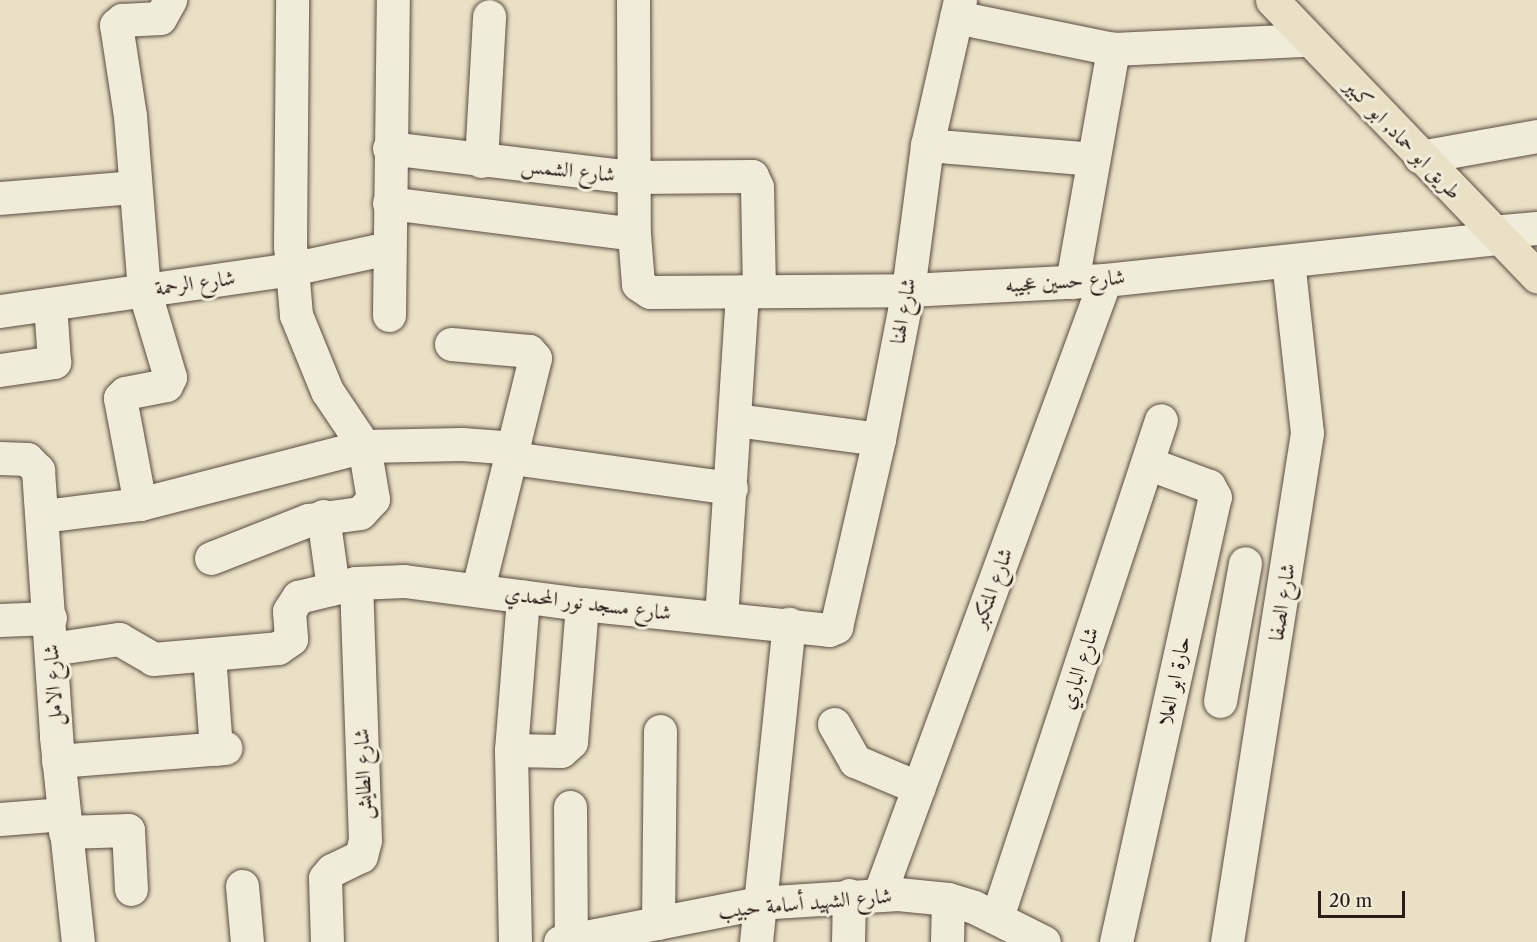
<!DOCTYPE html>
<meta charset="utf-8">
<style>
body{margin:0}
#map{position:relative;width:1537px;height:942px;overflow:hidden;background:#e9e1c5;font-family:"Libre Caslon Text",Amiri,serif}
div>[style]{position:absolute}
.roads{filter:drop-shadow(0 0 2px #594c42) drop-shadow(0 0 2px #594c42)}
.minor>*{height:33px;margin:-16.5px;padding:0 16.5px;transform-origin:16.5px;border-radius:16.5px;background:#f1ecd9}
.major>*{height:33px;margin:-16.5px;padding:0 16.5px;transform-origin:16.5px;border-radius:16.5px;background:#e9e1c5}
span{translate:-50% -50%;white-space:nowrap;text-align:center;line-height:1.15;-webkit-text-stroke:6px #f1ecd9;paint-order:stroke}
.street-label{font-size:21px;color:#291b16}
.scale{position:absolute;left:1318px;top:891px;width:87px;height:27px;box-sizing:border-box;border:3px solid #291b16;border-top:0;padding-left:8px;font-size:18px;line-height:21px;white-space:nowrap;color:#291b16;-webkit-text-stroke:4px #f1ecd9;paint-order:stroke}
</style>
<div id="map">
<div class="roads">
<div class="minor">
<div style="left:633px;top:0;width:234px;rotate:89.8deg"></div>
<div style="left:634px;top:234px;width:50px;rotate:85.4deg"></div>
<div style="left:638px;top:284px;width:14px;rotate:34deg"></div>
<div style="left:650px;top:292px;width:258px;rotate:-0.4deg"></div>
<div style="left:908px;top:290px;width:197px;rotate:-2.9deg"></div>
<div style="left:1105px;top:280px;width:394px;rotate:-6.1deg"></div>
<div style="left:956px;top:17px;width:160px;rotate:11.5deg"></div>
<div style="left:1113px;top:49px;width:194px;rotate:-2.7deg"></div>
<div style="left:927px;top:145px;width:166px;rotate:4.8deg"></div>
<div style="left:389px;top:148px;width:245px;rotate:6.8deg"></div>
<div style="left:632px;top:177px;width:120px;rotate:-0.5deg"></div>
<div style="left:752px;top:176px;width:12px;rotate:66deg"></div>
<div style="left:757px;top:187px;width:104px;rotate:88.9deg"></div>
<div style="left:1420px;top:157px;width:119px;rotate:-10.2deg"></div>
<div style="left:481px;top:161px;width:145px;rotate:-86.8deg"></div>
<div style="left:0;top:198px;width:135px;rotate:-4.7deg"></div>
<div style="left:389px;top:203px;width:247px;rotate:7.2deg"></div>
<div style="left:1491px;top:232px;width:46px;rotate:-5deg"></div>
<div style="left:1072px;top:282px;width:237px;rotate:-80deg"></div>
<div style="left:0;top:311px;width:294px;rotate:-8.2deg"></div>
<div style="left:291px;top:269px;width:99px;rotate:-12.2deg"></div>
<div style="left:389px;top:315px;width:315px;rotate:-89.3deg"></div>
<div style="left:451px;top:344px;width:78px;rotate:5.1deg"></div>
<div style="left:529px;top:351px;width:9px;rotate:49deg"></div>
<div style="left:535px;top:358px;width:238px;rotate:103.9deg"></div>
<div style="left:0;top:370px;width:55px;rotate:-8.4deg"></div>
<div style="left:54px;top:362px;width:58px;rotate:-93.9deg"></div>
<div style="left:736px;top:420px;width:144px;rotate:7.6deg"></div>
<div style="left:0;top:458px;width:27px;rotate:2deg"></div>
<div style="left:27px;top:459px;width:16px;rotate:45deg"></div>
<div style="left:38px;top:470px;width:268px;rotate:86.1deg"></div>
<div style="left:56px;top:737px;width:206px;rotate:83.9deg"></div>
<div style="left:512px;top:458px;width:221px;rotate:7.8deg"></div>
<div style="left:140px;top:504px;width:108px;rotate:-100.7deg"></div>
<div style="left:120px;top:398px;width:7px;rotate:-45deg"></div>
<div style="left:125px;top:393px;width:42px;rotate:-11deg"></div>
<div style="left:166px;top:385px;width:9px;rotate:-63deg"></div>
<div style="left:170px;top:377px;width:91px;rotate:-106.6deg"></div>
<div style="left:144px;top:290px;width:175px;rotate:-94.6deg"></div>
<div style="left:130px;top:116px;width:92px;rotate:-98.7deg"></div>
<div style="left:116px;top:25px;width:8px;rotate:-40deg"></div>
<div style="left:122px;top:20px;width:38px;rotate:-3deg"></div>
<div style="left:160px;top:18px;width:21px;rotate:-61deg"></div>
<div style="left:43px;top:516px;width:98px;rotate:-7.1deg"></div>
<div style="left:140px;top:504px;width:231px;rotate:-14.5deg"></div>
<div style="left:364px;top:446px;width:98px;rotate:-1.2deg"></div>
<div style="left:462px;top:444px;width:53px;rotate:4.3deg"></div>
<div style="left:323px;top:516px;width:73px;rotate:82.1deg"></div>
<div style="left:211px;top:558px;width:104px;rotate:-21.4deg"></div>
<div style="left:308px;top:520px;width:52px;rotate:-7.7deg"></div>
<div style="left:360px;top:513px;width:19px;rotate:-47deg"></div>
<div style="left:373px;top:499px;width:54px;rotate:-99.6deg"></div>
<div style="left:364px;top:446px;width:66px;rotate:-123.9deg"></div>
<div style="left:327px;top:391px;width:82px;rotate:-112.2deg"></div>
<div style="left:296px;top:315px;width:70px;rotate:-94.9deg"></div>
<div style="left:290px;top:245px;width:245px;rotate:-89.5deg"></div>
<div style="left:721px;top:618px;width:327px;rotate:-86.3deg"></div>
<div style="left:0;top:620px;width:50px;rotate:-2.3deg"></div>
<div style="left:51px;top:649px;width:69px;rotate:-8.4deg"></div>
<div style="left:119px;top:639px;width:39px;rotate:30deg"></div>
<div style="left:153px;top:659px;width:125px;rotate:-5deg"></div>
<div style="left:278px;top:648px;width:16px;rotate:-35deg"></div>
<div style="left:291px;top:639px;width:28px;rotate:-94deg"></div>
<div style="left:289px;top:611px;width:17px;rotate:-57deg"></div>
<div style="left:298px;top:597px;width:60px;rotate:-13.6deg"></div>
<div style="left:356px;top:583px;width:48px;rotate:-2.4deg"></div>
<div style="left:404px;top:581px;width:179px;rotate:7.4deg"></div>
<div style="left:582px;top:604px;width:248px;rotate:6deg"></div>
<div style="left:829px;top:630px;width:8px;rotate:-23deg"></div>
<div style="left:836px;top:627px;width:193px;rotate:-77.1deg"></div>
<div style="left:879px;top:439px;width:152px;rotate:-79deg"></div>
<div style="left:908px;top:290px;width:146px;rotate:-82.5deg"></div>
<div style="left:927px;top:145px;width:149px;rotate:-77.2deg"></div>
<div style="left:209px;top:655px;width:94px;rotate:85.7deg"></div>
<div style="left:1220px;top:701px;width:140px;rotate:-79.7deg"></div>
<div style="left:834px;top:724px;width:43px;rotate:60.4deg"></div>
<div style="left:855px;top:761px;width:69px;rotate:22.9deg"></div>
<div style="left:511px;top:750px;width:50px;rotate:1.1deg"></div>
<div style="left:561px;top:751px;width:13px;rotate:-42deg"></div>
<div style="left:571px;top:742px;width:138px;rotate:-85.4deg"></div>
<div style="left:58px;top:761px;width:168px;rotate:-4.5deg"></div>
<div style="left:570px;top:807px;width:134px;rotate:89.6deg"></div>
<div style="left:0;top:819px;width:64px;rotate:-4.5deg"></div>
<div style="left:65px;top:832px;width:63px;rotate:-1.8deg"></div>
<div style="left:128px;top:830px;width:59px;rotate:87.1deg"></div>
<div style="left:242px;top:886px;width:56px;rotate:84.9deg"></div>
<div style="left:879px;top:895px;width:655px;rotate:-69.82deg"></div>
<div style="left:997px;top:917px;width:523px;rotate:-71.74deg"></div>
<div style="left:658px;top:923px;width:192px;rotate:-89.4deg"></div>
<div style="left:327px;top:942px;width:64px;rotate:-91.8deg"></div>
<div style="left:325px;top:878px;width:11px;rotate:-49deg"></div>
<div style="left:332px;top:870px;width:32px;rotate:-26deg"></div>
<div style="left:361px;top:856px;width:16px;rotate:-76deg"></div>
<div style="left:365px;top:840px;width:257px;rotate:-92deg"></div>
<div style="left:515px;top:942px;width:192px;rotate:-91.2deg"></div>
<div style="left:511px;top:750px;width:154px;rotate:-85.5deg"></div>
<div style="left:560px;top:942px;width:202px;rotate:-11.1deg"></div>
<div style="left:758px;top:903px;width:140px;rotate:-3.7deg"></div>
<div style="left:898px;top:894px;width:50px;rotate:5.7deg"></div>
<div style="left:948px;top:899px;width:27px;rotate:17deg"></div>
<div style="left:974px;top:907px;width:78px;rotate:26.6deg"></div>
<div style="left:756px;top:942px;width:320px;rotate:-84.1deg"></div>
<div style="left:848px;top:942px;width:47px;rotate:-88.8deg"></div>
<div style="left:947px;top:942px;width:43px;rotate:-88.7deg"></div>
<div style="left:1116px;top:942px;width:456px;rotate:-77.5deg"></div>
<div style="left:1215px;top:497px;width:13px;rotate:-119deg"></div>
<div style="left:1209px;top:486px;width:66px;rotate:-159.6deg"></div>
<div style="left:1227px;top:942px;width:515px;rotate:-81.07deg"></div>
<div style="left:1307px;top:433px;width:173px;rotate:-96.3deg"></div>
</div>
<div class="major">
<div style="left:1272px;top:0;width:383px;rotate:46.2deg"></div>
</div>
</div>
<div class="street-label">
<span style="left:1403px;top:139px;rotate:46deg">طريق ابو حماد, ابو كبير</span>
<span style="left:568px;top:170px;rotate:6deg">شارع الشمس</span>
<span style="left:1065px;top:281px;rotate:-4deg">شارع حسين عجيبه</span>
<span style="left:195px;top:283px;rotate:-8deg">شارع الرحمة</span>
<span style="left:903px;top:311px;rotate:-80deg">شارع الهنا</span>
<span style="left:992px;top:588px;rotate:-70deg">شارع المتكبر</span>
<span style="left:1282px;top:602px;rotate:-81deg">شارع الصفا</span>
<span style="left:588px;top:603px;rotate:7deg">شارع مسجد نور المحمدي</span>
<span style="left:1079px;top:668px;rotate:-72deg">شارع الباري</span>
<span style="left:1174px;top:681px;rotate:-78deg">حارة ابو العلا</span>
<span style="left:53px;top:685px;rotate:-93deg">شارع الامل</span>
<span style="left:363px;top:774px;rotate:-92deg">شارع الطايش</span>
<span style="left:805px;top:903px;rotate:-5deg">شارع الشهيد أسامة حبيب</span>
</div>
<div class="scale">20 m</div>
</div>
